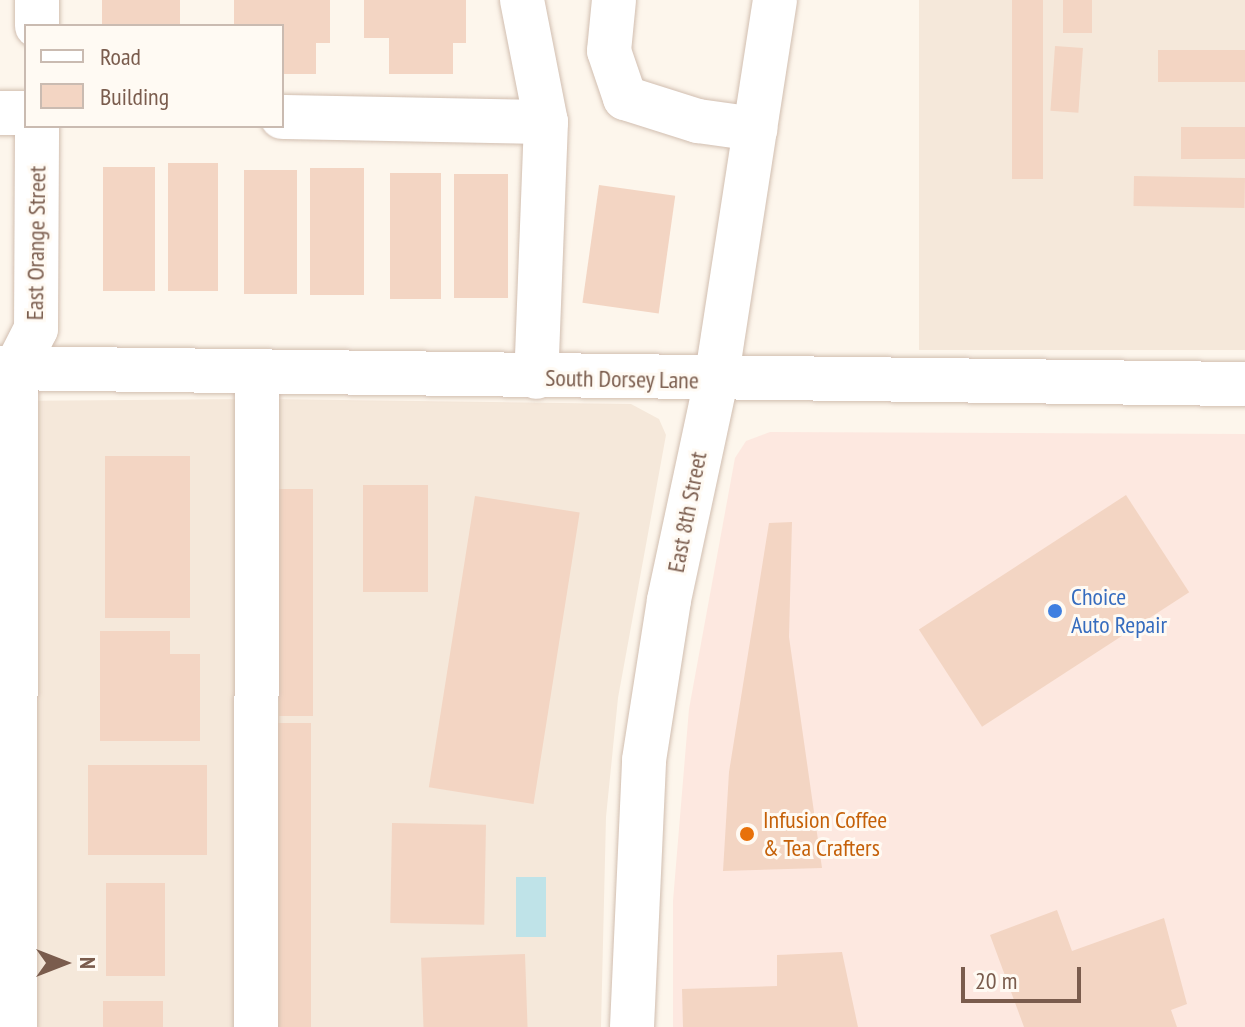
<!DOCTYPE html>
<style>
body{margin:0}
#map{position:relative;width:1245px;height:1027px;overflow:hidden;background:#fdf6ec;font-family:"PT Sans Narrow",sans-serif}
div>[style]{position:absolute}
.residential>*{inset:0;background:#f5e8da;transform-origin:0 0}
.commercial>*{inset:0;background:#fde8e0}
.water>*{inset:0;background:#bfe3e8;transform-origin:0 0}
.building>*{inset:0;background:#f3d5c3;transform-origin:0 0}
.roads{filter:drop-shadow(0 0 2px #d1beb0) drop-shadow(0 0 2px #d1beb0)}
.minor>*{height:44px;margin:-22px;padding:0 22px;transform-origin:22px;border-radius:22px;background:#fff}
.dots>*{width:22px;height:22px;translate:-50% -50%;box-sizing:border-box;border:4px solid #fffaf3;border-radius:50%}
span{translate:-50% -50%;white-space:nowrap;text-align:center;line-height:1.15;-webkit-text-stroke:6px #fffaf3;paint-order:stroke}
.street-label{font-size:24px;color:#7a5c4d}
.shop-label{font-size:24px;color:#366cbe}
.left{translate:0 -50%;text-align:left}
.food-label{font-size:24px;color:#c56008}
.legend{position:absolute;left:24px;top:24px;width:260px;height:104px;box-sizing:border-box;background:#fffaf3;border:2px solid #cabbb1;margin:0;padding:10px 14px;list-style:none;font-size:24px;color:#7a5c4d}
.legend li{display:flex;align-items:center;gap:16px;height:40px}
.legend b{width:40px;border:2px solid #cabbb1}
.north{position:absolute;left:24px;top:923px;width:80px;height:80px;-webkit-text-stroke:6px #fffaf3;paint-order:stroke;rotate:90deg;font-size:22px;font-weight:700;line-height:32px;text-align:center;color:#7a5c4d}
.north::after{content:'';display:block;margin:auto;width:28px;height:36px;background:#7a5c4d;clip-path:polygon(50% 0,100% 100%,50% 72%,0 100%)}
.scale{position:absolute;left:961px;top:967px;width:120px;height:36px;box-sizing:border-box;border:4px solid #7a5c4d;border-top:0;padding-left:10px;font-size:24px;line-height:28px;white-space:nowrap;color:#7a5c4d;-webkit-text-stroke:6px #fffaf3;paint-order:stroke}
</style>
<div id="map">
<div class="residential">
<div style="left:919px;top:0;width:326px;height:350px"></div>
<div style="clip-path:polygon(267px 399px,631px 404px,659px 419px,666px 435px,618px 698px,606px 817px,601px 1027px,0 1027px,0 401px)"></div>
</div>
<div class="commercial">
<div style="clip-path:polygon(770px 432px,1245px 434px,1245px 1027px,673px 1027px,673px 901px,689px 709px,735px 458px,746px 441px)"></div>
</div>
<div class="water">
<div style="left:516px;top:877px;width:30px;height:60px"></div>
</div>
<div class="building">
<div style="left:102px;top:0;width:78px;height:26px"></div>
<div style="clip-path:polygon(234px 0,330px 0,330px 43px,316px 43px,316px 74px,282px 74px,282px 26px,234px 26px)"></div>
<div style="clip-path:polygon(364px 0,466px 0,466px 43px,453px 43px,453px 74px,389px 74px,389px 38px,364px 38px)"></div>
<div style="left:1012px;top:0;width:31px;height:179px"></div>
<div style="left:1063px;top:0;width:29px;height:33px"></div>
<div style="left:1055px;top:46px;width:28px;height:65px;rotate:4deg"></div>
<div style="left:1158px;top:50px;width:87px;height:32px"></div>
<div style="left:1181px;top:127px;width:64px;height:32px"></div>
<div style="left:168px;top:163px;width:50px;height:128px"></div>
<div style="left:103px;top:167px;width:52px;height:124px"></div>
<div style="left:310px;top:168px;width:54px;height:127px"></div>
<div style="left:244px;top:170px;width:53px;height:124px"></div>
<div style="left:390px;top:173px;width:51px;height:126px"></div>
<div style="left:454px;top:174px;width:54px;height:124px"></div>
<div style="left:1134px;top:176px;width:111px;height:30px;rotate:1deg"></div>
<div style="left:599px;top:185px;width:77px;height:119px;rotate:8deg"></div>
<div style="left:105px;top:456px;width:85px;height:162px"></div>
<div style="left:363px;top:485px;width:65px;height:107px"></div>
<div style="left:279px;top:489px;width:34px;height:227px"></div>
<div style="left:1126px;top:495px;width:116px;height:247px;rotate:57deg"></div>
<div style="left:475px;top:496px;width:106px;height:295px;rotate:9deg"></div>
<div style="clip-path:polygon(792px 522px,789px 637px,822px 868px,723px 871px,729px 772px,769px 523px)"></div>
<div style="clip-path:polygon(100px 631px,170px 631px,170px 654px,200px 654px,200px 741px,100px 741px)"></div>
<div style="left:311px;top:723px;width:304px;height:34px;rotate:90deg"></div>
<div style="left:88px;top:765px;width:119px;height:90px"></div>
<div style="left:392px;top:823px;width:94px;height:100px;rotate:1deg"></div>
<div style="left:106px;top:883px;width:59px;height:93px"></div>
<div style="clip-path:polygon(1057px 910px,1072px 951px,1164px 918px,1187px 1004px,1171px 1010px,1177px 1027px,1024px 1027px,990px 935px)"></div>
<div style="clip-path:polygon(842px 952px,858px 1027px,683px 1027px,682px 989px,777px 986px,777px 955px)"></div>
<div style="left:525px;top:954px;width:73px;height:104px;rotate:88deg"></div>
<div style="left:103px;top:1001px;width:60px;height:26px"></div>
</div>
<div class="roads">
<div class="minor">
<div style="left:37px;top:0;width:26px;rotate:90deg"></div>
<div style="left:522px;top:0;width:124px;rotate:78.9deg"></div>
<div style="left:546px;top:122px;width:255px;rotate:92.2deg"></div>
<div style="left:614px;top:0;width:51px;rotate:95.6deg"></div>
<div style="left:609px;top:51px;width:50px;rotate:71.2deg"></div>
<div style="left:625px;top:98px;width:77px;rotate:17.5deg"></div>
<div style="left:698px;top:121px;width:58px;rotate:8deg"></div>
<div style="left:0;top:113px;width:26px"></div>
<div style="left:282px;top:117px;width:264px;rotate:1.1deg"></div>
<div style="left:0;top:368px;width:1245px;rotate:0.74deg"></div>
<div style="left:15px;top:1027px;width:659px;rotate:-89.91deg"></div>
<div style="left:16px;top:368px;width:44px;rotate:-62.9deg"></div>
<div style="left:36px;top:329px;width:203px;rotate:-89.7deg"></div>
<div style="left:256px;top:1027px;width:654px;rotate:-89.91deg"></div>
<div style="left:632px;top:1027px;width:267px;rotate:-87.4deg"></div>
<div style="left:644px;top:760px;width:162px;rotate:-81.1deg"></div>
<div style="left:669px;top:600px;width:224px;rotate:-77.9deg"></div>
<div style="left:716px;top:381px;width:386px;rotate:-81.2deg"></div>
</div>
</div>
<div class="dots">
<div style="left:1055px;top:611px;background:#3f7fe0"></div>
<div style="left:747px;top:834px;background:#e8710a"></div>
</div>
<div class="street-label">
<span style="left:36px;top:243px;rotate:-89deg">East Orange Street</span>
<span style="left:622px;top:379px;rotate:1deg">South Dorsey Lane</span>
<span style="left:687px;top:512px;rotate:-79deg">East 8th Street</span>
</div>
<div class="shop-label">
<span class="left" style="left:1071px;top:611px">Choice<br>Auto Repair</span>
</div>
<div class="food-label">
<span class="left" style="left:763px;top:834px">Infusion Coffee<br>&amp; Tea Crafters</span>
</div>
<ul class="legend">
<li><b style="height:10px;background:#fff"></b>Road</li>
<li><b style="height:22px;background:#f3d5c3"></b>Building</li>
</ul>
<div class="north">N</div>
<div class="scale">20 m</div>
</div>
